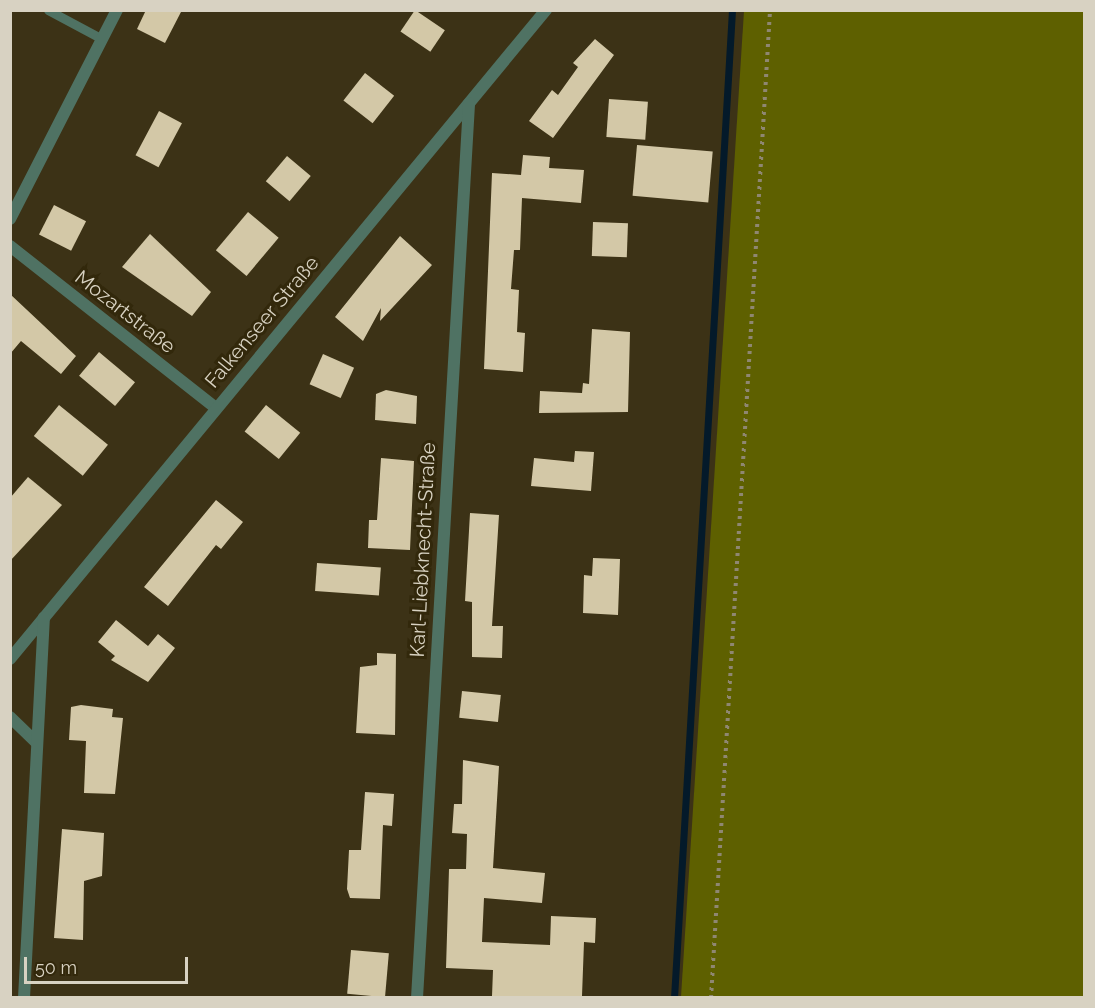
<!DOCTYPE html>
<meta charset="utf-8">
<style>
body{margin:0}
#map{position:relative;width:1095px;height:1008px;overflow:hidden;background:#3c3216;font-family:Raleway,sans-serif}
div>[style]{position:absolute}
.forest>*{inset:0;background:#5e6000}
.stream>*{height:7px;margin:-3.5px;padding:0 3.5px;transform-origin:3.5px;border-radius:3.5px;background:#041a2a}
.building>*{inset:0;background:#d3c8a7;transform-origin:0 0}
.path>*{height:4px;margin-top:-2px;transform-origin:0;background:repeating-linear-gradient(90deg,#8f8772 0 3px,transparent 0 7.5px)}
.service>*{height:9px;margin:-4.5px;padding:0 4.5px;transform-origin:4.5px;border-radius:4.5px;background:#4f7263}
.minor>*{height:12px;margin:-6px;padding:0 6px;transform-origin:6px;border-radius:6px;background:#4f7263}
span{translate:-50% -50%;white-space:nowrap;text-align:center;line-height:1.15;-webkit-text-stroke:6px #32280b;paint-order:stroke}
.street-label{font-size:20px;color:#d8d2c2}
.frame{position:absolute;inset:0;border:12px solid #d8d2c2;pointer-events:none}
.scale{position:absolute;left:24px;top:957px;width:164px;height:27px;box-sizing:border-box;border:3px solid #d8d2c2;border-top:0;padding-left:8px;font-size:18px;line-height:21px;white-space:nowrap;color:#d8d2c2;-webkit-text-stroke:4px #32280b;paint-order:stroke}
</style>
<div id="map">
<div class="forest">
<div style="clip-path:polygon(744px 11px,1084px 11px,1084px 997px,681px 997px)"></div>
</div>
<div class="stream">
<div style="left:674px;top:998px;width:990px;rotate:-86.64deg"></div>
</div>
<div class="building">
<div style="clip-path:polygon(146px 10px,182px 10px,165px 43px,137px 29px)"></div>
<div style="left:415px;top:10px;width:36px;height:26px;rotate:34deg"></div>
<div style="clip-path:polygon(595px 39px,614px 55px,553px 138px,529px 121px,552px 90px,558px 95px,578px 67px,573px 63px)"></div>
<div style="left:365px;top:73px;width:37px;height:35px;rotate:38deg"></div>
<div style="left:609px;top:99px;width:39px;height:38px;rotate:4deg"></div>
<div style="left:159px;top:111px;width:26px;height:50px;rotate:28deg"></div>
<div style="left:637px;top:145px;width:76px;height:51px;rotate:5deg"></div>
<div style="clip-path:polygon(523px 155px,550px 157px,549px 168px,584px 170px,581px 203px,522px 198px,520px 250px,514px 250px,511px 289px,519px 290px,517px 332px,525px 333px,523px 372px,484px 369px,492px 173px,521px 175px)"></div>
<div style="left:287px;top:156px;width:31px;height:33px;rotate:40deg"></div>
<div style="left:54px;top:205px;width:36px;height:33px;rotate:27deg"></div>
<div style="left:248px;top:212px;width:40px;height:50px;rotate:40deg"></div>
<div style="left:593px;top:222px;width:35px;height:34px;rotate:2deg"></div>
<div style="clip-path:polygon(150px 234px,211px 292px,192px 316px,122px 267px)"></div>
<div style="clip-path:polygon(400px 236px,432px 265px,380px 321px,381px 308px,363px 341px,335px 317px)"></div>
<div style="clip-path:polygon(10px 294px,76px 356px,61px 374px,21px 341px,10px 354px)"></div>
<div style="clip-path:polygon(592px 329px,630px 332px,628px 412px,539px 413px,540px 391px,582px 393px,583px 383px,589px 384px)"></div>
<div style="left:99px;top:352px;width:47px;height:31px;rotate:40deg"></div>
<div style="left:323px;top:354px;width:34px;height:33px;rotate:24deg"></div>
<div style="clip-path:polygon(386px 390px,417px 396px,416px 424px,375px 420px,376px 394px)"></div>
<div style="left:59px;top:405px;width:63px;height:40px;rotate:39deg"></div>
<div style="left:266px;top:405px;width:44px;height:34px;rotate:39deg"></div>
<div style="clip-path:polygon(575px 451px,594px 452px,591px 491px,531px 486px,534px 458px,574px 462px)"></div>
<div style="clip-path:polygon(381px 458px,414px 461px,410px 550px,368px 548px,369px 520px,377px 520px)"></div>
<div style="clip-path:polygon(28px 477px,62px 505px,10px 561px,10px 498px)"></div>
<div style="clip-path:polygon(216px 500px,243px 522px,221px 549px,216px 545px,168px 606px,144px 587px)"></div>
<div style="clip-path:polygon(470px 513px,499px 515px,492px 626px,503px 626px,502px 658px,472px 657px,472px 602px,465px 601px)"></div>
<div style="clip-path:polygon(593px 558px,620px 559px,618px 615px,583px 613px,584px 575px,592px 576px)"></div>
<div style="left:317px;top:563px;width:64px;height:28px;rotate:4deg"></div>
<div style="clip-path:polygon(116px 620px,148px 646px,158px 634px,175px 648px,148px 682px,111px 660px,115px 656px,98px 642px)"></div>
<div style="clip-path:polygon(377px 653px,396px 654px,395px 735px,356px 733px,360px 667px,377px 665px)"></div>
<div style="left:462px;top:691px;width:39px;height:27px;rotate:6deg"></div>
<div style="clip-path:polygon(81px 705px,113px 709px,112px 717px,123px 718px,115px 794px,84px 793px,86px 741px,69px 740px,71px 707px)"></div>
<div style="clip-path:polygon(463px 760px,499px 766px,493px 868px,545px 873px,542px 903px,484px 898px,482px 942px,550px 945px,551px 916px,596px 918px,595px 943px,584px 942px,582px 996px,492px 996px,493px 970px,446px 968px,449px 869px,466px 869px,467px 834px,452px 833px,454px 804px,462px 804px)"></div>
<div style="clip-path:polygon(365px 792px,394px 794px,392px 826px,383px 825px,380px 899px,350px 898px,347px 889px,349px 850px,361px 850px)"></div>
<div style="clip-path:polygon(62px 829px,104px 833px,102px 876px,84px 881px,83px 940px,54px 938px)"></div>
<div style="left:351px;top:950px;width:38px;height:44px;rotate:5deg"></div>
</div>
<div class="path">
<div style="left:711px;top:998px;width:990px;rotate:-86.58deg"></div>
</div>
<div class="service">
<div style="left:48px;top:10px;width:61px;rotate:28.2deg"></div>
</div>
<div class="minor">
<div style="left:10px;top:219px;width:235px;rotate:-62.9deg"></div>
<div style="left:10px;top:246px;width:262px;rotate:38.2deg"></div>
<div style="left:10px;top:659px;width:842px;rotate:-50.45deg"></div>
<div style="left:10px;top:717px;width:37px;rotate:44deg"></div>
<div style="left:24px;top:998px;width:381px;rotate:-87deg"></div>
<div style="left:417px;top:998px;width:896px;rotate:-86.67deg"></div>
</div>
<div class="street-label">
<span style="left:125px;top:312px;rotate:38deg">Mozartstraße</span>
<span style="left:262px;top:322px;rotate:-50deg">Falkenseer Straße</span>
<span style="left:423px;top:550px;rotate:-87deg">Karl-Liebknecht-Straße</span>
</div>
<div class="frame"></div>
<div class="scale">50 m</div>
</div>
